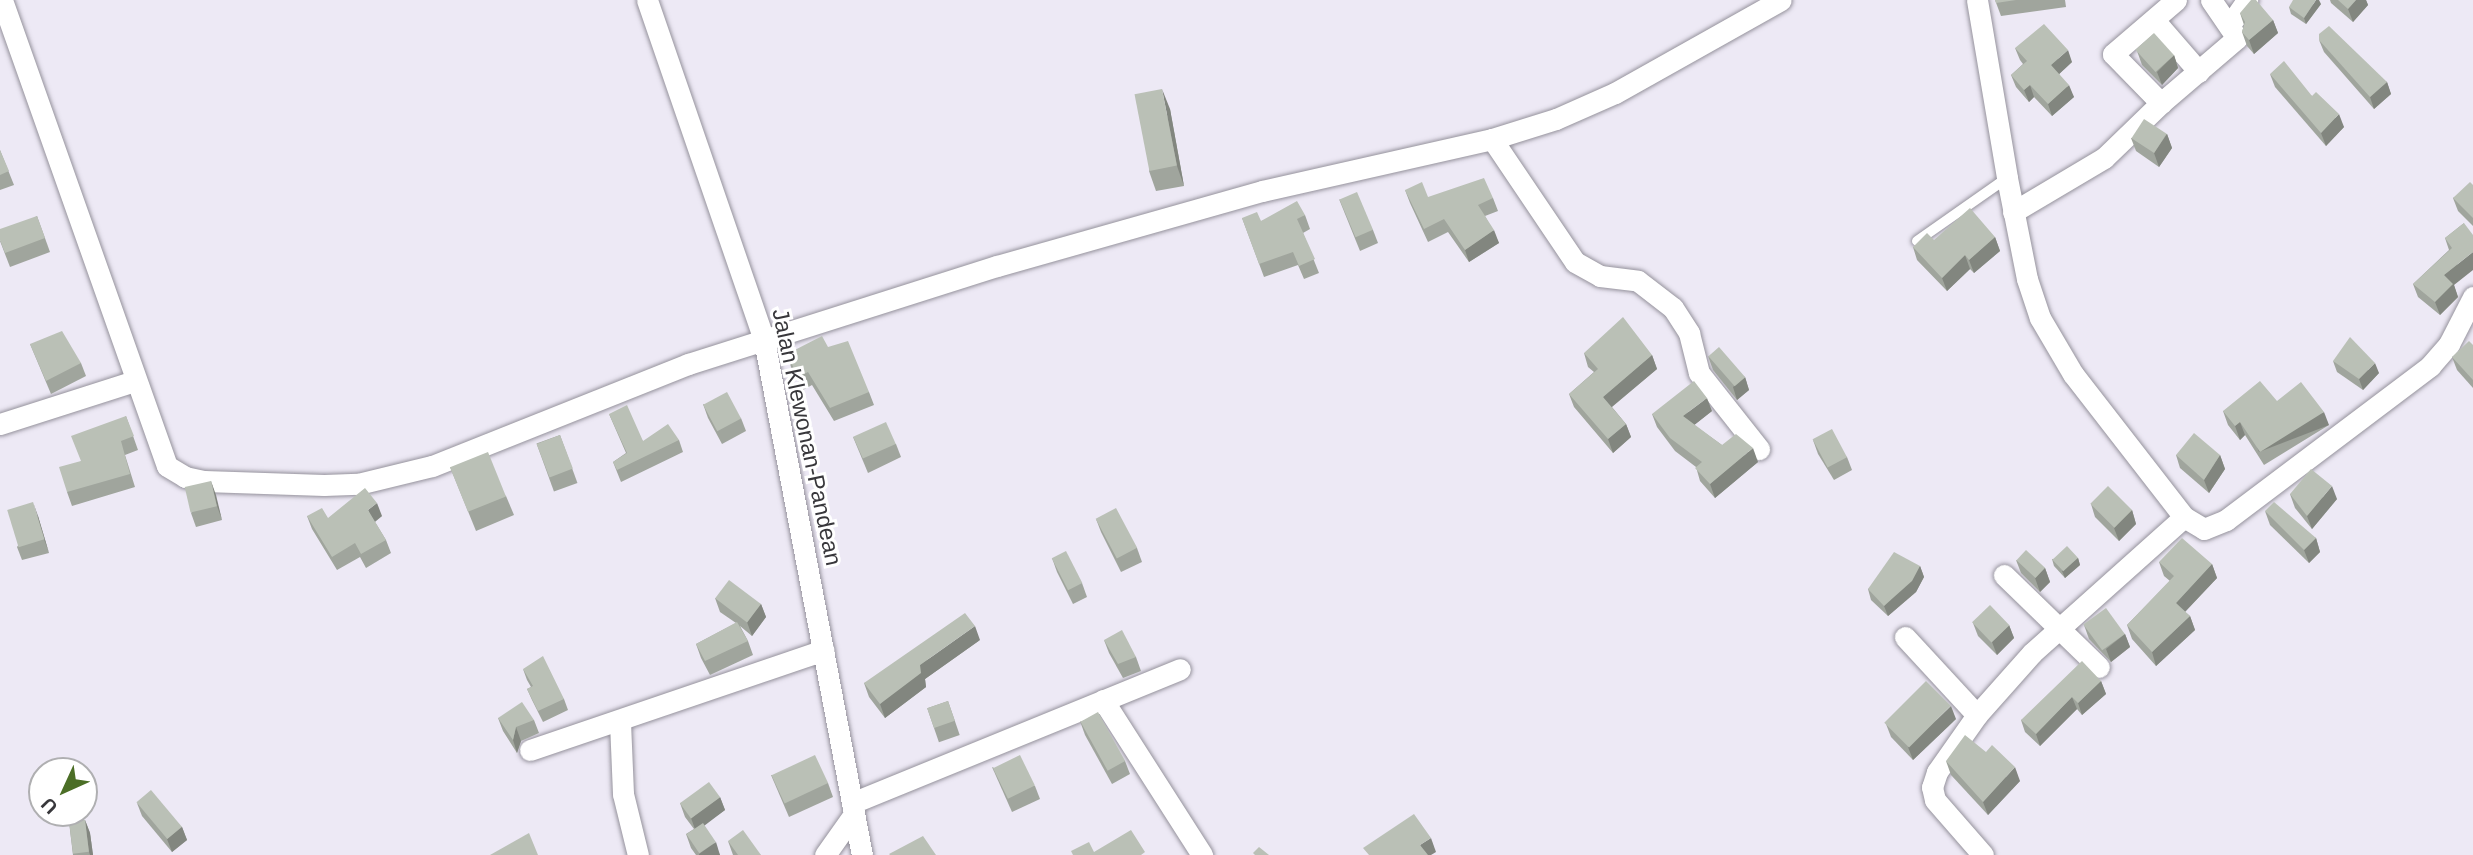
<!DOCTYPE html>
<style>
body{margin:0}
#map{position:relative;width:2473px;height:855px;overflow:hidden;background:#ede9f5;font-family:Helvetica,sans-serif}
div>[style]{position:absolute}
.roads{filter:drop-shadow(0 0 2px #95929c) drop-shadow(0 0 2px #95929c)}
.service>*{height:10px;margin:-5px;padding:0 5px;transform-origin:5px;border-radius:5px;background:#fff}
.minor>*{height:21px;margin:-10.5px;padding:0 10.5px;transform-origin:10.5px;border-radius:10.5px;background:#fff}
.wall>*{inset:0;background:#a0a59d;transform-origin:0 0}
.shaded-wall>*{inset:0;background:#82867f;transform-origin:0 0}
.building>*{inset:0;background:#bac0b6;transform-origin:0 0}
span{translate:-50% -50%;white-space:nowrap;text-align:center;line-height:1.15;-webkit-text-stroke:6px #fff;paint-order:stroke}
.street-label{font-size:23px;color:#38373b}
.north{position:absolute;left:28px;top:757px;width:70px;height:70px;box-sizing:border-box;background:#fff;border:2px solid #afafb1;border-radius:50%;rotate:225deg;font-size:19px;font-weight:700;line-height:28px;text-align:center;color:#38373b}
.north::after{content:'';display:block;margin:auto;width:24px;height:32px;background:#4b6e26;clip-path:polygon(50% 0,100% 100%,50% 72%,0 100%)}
</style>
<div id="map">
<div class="roads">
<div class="service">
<div style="left:1917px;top:241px;width:110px;rotate:-35deg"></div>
</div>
<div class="minor">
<div style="left:2px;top:0;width:494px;rotate:70.5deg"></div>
<div style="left:167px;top:466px;width:21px;rotate:31deg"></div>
<div style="left:185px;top:477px;width:19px;rotate:12deg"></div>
<div style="left:204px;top:481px;width:120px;rotate:1.9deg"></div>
<div style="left:324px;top:485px;width:34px;rotate:-2deg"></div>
<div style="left:358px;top:484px;width:76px;rotate:-13.7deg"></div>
<div style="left:432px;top:466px;width:276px;rotate:-21.7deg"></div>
<div style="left:688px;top:364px;width:324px;rotate:-17.6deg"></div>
<div style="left:997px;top:266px;width:275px;rotate:-15.8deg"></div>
<div style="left:1262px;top:191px;width:236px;rotate:-12.7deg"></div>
<div style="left:1492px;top:139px;width:67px;rotate:-17.4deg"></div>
<div style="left:1556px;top:119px;width:64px;rotate:-23.8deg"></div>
<div style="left:1615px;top:93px;width:190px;rotate:-29.3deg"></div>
<div style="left:647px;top:0;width:360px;rotate:71deg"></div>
<div style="left:764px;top:340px;width:524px;rotate:79.23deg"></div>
<div style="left:1977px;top:0;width:181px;rotate:80.4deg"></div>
<div style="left:2007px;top:178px;width:103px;rotate:78.8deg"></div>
<div style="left:2027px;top:279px;width:41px;rotate:71.6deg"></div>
<div style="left:2040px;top:318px;width:65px;rotate:59.5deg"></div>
<div style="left:2073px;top:374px;width:181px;rotate:52.2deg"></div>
<div style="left:2184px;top:517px;width:204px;rotate:138.2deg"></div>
<div style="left:2032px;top:653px;width:83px;rotate:131.6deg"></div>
<div style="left:1977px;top:715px;width:70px;rotate:125.1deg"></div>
<div style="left:1937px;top:772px;width:16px;rotate:108deg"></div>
<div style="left:1932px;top:787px;width:13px;rotate:77deg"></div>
<div style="left:1935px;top:800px;width:73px;rotate:48.9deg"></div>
<div style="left:2176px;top:0;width:83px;rotate:139.4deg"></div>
<div style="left:2113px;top:54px;width:69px;rotate:45.6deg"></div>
<div style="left:2161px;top:103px;width:100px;rotate:-40.5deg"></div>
<div style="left:2237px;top:38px;width:46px;rotate:-124.4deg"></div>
<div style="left:2155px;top:21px;width:67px;rotate:49.2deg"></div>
<div style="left:2229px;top:26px;width:32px;rotate:-55deg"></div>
<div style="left:1492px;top:139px;width:148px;rotate:56deg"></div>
<div style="left:1575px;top:262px;width:29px;rotate:29deg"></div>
<div style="left:1600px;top:276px;width:38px;rotate:7deg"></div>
<div style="left:1638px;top:281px;width:44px;rotate:37.6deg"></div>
<div style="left:1673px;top:308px;width:30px;rotate:57deg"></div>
<div style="left:1689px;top:333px;width:41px;rotate:76deg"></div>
<div style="left:1699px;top:373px;width:97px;rotate:51.7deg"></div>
<div style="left:2013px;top:212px;width:106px;rotate:-30.7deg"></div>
<div style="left:2104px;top:158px;width:79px;rotate:-44deg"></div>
<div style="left:0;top:424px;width:142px;rotate:-17.7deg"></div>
<div style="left:2184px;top:517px;width:23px;rotate:31deg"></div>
<div style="left:2204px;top:529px;width:24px;rotate:-22deg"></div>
<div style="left:2226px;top:520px;width:256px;rotate:-37deg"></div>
<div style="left:2430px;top:366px;width:29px;rotate:-49deg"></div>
<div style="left:2449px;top:344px;width:53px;rotate:-62.9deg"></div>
<div style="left:2004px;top:575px;width:132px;rotate:44.1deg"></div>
<div style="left:1905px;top:637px;width:106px;rotate:47.3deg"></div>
<div style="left:1103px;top:700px;width:184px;rotate:57.4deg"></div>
<div style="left:620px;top:722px;width:72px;rotate:87.6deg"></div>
<div style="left:623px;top:794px;width:63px;rotate:76.2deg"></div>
<div style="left:530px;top:750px;width:310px;rotate:-18.8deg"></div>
<div style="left:852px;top:803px;width:354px;rotate:-22.2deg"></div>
<div style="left:825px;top:855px;width:50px;rotate:-54.7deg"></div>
</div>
</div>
<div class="wall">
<div style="clip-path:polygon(1995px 0,2065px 0,2066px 7px,2001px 16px)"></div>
<div style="clip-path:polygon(2330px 0,2366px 0,2368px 5px,2353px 22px,2331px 3px)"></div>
<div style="clip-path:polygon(2321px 4px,2306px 24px,2291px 14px,2289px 7px)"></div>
<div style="clip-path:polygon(2240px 13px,2273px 20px,2278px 33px,2254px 54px,2247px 46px,2242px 32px,2244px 25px)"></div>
<div style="clip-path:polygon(2319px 40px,2387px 82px,2391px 94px,2374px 109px,2324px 52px)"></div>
<div style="clip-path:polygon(2015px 48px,2072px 62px,2059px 74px,2074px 97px,2052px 116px,2034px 97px,2029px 102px,2016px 87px,2011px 75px,2023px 64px,2020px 60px)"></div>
<div style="clip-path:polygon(2137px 51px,2174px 55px,2178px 68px,2162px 85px,2142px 65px)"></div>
<div style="clip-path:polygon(2270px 74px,2312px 96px,2344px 127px,2326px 146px,2275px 87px)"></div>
<div style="clip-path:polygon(1170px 109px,1184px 186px,1156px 191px,1149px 171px)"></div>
<div style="clip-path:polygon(2167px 134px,2172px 148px,2159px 167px,2136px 151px,2131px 138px)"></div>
<div style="clip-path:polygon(0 150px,14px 185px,0 190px)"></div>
<div style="clip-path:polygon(2473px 185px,2473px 226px,2458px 211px,2453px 198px)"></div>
<div style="clip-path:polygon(1405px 190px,1428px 197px,1493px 198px,1498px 211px,1485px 216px,1499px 243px,1469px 262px,1448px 232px,1428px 242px,1410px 203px)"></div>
<div style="clip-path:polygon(1339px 199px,1373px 230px,1378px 243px,1360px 251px)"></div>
<div style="clip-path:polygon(1305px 215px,1310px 229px,1303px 233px,1319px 273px,1304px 279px,1298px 265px,1264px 277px,1242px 218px,1261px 221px)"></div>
<div style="clip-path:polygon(37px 216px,50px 252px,10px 267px,0 241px)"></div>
<div style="clip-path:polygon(2464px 223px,2454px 285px,2458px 297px,2440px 315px,2418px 297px,2413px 284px,2449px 250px,2445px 238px)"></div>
<div style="clip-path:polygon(1995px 237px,2000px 251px,1974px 273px,1970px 269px,1947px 291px,1917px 260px,1913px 247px,1934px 240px)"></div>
<div style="clip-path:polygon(30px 344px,81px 363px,86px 376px,51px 394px)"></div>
<div style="clip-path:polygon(2473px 345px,2473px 388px,2457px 370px,2452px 357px)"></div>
<div style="clip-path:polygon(1584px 353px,1652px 355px,1657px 369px,1612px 407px,1626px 424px,1631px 437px,1613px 453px,1574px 407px,1569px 394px,1594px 372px,1588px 367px)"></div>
<div style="clip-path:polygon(787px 354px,869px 392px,874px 405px,834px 421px,812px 385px,803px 390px,791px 367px)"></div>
<div style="clip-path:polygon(1708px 356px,1745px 377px,1749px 390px,1737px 400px,1713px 370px)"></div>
<div style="clip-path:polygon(2333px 361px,2379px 373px,2363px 390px,2337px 372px)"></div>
<div style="clip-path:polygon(2277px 401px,2329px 425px,2264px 465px,2245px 435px,2240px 440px,2228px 425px,2223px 411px)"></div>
<div style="clip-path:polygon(703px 404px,741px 418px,746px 431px,722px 444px,708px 418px)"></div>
<div style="clip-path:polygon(1712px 411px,1694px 425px,1722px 445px,1758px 462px,1715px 498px,1700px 481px,1696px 467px,1675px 451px,1657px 427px,1652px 414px)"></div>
<div style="clip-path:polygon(609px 414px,643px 441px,679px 440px,683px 452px,621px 482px,613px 462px,626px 453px)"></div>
<div style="clip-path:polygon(126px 416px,138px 450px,125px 455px,135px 487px,72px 506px,67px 492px,81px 461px)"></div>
<div style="left:560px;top:435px;width:51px;height:25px;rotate:70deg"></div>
<div style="clip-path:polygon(853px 437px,896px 444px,901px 457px,868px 473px)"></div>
<div style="clip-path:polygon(1813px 440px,1847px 457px,1852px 470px,1834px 480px,1818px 454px)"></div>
<div style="clip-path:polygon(2176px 455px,2220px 455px,2225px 469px,2209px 493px,2180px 468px)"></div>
<div style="clip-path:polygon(450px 467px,506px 496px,514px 515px,476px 531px)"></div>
<div style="clip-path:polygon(211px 481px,222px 520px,196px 527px,191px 513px)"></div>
<div style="clip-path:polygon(2290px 494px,2337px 499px,2312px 529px,2295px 508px)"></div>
<div style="clip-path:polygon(2091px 504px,2132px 510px,2136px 524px,2119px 541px,2095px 517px)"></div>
<div style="clip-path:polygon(2265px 511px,2316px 538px,2320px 552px,2309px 563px,2270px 525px)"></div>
<div style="clip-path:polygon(38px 516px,49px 553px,22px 560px,17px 547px)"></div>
<div style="clip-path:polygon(307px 516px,328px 518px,382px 516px,375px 522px,386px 540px,391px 553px,366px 568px,360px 557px,337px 570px,312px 529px)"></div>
<div style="clip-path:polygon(1096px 519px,1137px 548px,1142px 562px,1121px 572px,1101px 532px)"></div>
<div style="clip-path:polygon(1052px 558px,1082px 583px,1087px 597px,1073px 604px,1057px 572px)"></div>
<div style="clip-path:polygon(2078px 558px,2080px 565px,2065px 578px,2054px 566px,2052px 559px)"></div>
<div style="clip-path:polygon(2016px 560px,2045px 568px,2050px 582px,2040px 592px,2021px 573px)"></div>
<div style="clip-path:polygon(2159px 562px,2212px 564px,2217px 578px,2185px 612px,2190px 616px,2195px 630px,2156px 666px,2132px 639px,2127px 625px,2170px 581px,2164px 576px)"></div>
<div style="clip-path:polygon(1920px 566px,1924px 577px,1916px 592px,1888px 616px,1871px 600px,1868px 589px)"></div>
<div style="clip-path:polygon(715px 598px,761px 604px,766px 617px,752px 636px,740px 626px,748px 641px,753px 655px,710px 675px,701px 658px,696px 644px,736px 623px,720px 612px)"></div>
<div style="clip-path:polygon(1973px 623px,2009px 625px,2014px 638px,1997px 655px,1978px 636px)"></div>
<div style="clip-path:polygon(2084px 625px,2125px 634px,2130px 647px,2111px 662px,2089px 639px)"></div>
<div style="clip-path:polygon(980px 640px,925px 679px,926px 687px,885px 718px,869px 697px,864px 683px)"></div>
<div style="clip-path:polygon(1104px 640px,1136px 657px,1141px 671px,1123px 678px,1109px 653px)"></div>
<div style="clip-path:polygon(523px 669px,564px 699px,568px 710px,543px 722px,532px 700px,527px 689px,531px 687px,527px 680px)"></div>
<div style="clip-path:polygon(2101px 681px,2106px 694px,2082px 715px,2077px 709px,2040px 746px,2025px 732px,2021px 720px)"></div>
<div style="left:948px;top:701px;width:36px;height:22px;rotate:71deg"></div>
<div style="clip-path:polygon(498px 718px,534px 720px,539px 733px,521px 741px,517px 753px,503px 731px)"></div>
<div style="clip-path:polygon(1956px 719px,1913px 760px,1891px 737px,1886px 724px)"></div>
<div style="clip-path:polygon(1080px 721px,1125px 761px,1130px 774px,1112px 784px,1085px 735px)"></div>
<div style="clip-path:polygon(1946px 761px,2020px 781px,1988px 815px,1951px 775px)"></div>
<div style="clip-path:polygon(992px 767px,1035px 786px,1040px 799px,1012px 812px)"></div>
<div style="clip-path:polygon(771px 775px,828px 783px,833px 797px,789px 817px)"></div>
<div style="clip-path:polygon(720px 797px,725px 810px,704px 825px,720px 855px,696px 855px,691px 848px,686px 834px,694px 829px,685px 817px,680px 803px)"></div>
<div style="clip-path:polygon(137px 803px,182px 827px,187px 840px,172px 852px,142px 816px)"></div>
<div style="clip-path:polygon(85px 820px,90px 833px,93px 855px,73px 855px,69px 822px)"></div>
<div style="clip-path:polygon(728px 841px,761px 855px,733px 855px)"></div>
</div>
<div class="shaded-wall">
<div style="clip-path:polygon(2316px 0,2319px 0,2321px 4px,2306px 24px,2304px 18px)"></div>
<div style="clip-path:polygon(2356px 0,2366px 0,2368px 5px,2353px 22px,2348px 9px)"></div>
<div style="clip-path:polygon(2273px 20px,2278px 33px,2254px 54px,2249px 40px)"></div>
<div style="clip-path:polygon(2068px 50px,2072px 62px,2056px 77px,2051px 65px)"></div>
<div style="clip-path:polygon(2174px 55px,2178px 68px,2162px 85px,2157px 72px)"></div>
<div style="clip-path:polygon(2387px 82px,2391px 94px,2374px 109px,2370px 97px)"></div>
<div style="clip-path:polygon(2030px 85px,2034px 97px,2029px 102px,2024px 90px)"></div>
<div style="clip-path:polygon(2069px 85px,2074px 97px,2052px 116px,2048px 104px)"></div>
<div style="clip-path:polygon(1162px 89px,1170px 109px,1184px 186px,1177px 166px)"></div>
<div style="clip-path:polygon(2339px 114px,2344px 127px,2326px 146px,2321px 133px)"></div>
<div style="clip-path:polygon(2167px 134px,2172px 148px,2159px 167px,2154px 153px)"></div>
<div style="clip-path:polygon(1494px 230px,1499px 243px,1469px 262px,1465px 250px)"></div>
<div style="clip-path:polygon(1995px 237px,2000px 251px,1974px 273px,1969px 260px)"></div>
<div style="clip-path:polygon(2473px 252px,2473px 270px,2454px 285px,2458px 297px,2440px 315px,2435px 302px,2444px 275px)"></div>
<div style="clip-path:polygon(1965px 255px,1970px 269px,1947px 291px,1942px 278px)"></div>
<div style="clip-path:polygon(1652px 355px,1657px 369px,1608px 410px,1603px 397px)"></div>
<div style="clip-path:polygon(2375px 363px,2379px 373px,2363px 390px,2359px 379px)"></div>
<div style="clip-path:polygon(1745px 377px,1749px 390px,1737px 400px,1733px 387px)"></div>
<div style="clip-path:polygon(1707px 398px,1712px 411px,1688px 430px,1683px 416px)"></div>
<div style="left:2324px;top:412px;width:14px;height:75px;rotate:69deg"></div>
<div style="clip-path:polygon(2240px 422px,2245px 435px,2240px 440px,2235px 426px)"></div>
<div style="clip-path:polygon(1626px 424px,1631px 437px,1613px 453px,1608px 439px)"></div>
<div style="clip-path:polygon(1753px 448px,1758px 462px,1715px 498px,1710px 484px)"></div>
<div style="clip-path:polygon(2220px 455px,2225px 469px,2209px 493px,2204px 480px)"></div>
<div style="clip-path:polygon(211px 481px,216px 495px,222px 520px,217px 506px)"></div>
<div style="clip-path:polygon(2332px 486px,2337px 499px,2312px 529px,2307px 516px)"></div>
<div style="clip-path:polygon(33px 502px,38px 516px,49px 553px,44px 539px)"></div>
<div style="clip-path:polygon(377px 503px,382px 516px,373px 523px,368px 510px)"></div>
<div style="clip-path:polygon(2132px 510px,2136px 524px,2119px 541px,2114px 528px)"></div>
<div style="clip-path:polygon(2316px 538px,2320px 552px,2309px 563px,2304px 550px)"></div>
<div style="clip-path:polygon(2078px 558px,2080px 565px,2065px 578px,2062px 571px)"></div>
<div style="clip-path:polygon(2212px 564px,2217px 578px,2181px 616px,2176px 603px)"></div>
<div style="clip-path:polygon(1920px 566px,1924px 577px,1916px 592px,1888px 616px,1884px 606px)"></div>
<div style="clip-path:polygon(2045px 568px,2050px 582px,2040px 592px,2035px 578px)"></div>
<div style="clip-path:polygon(761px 604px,766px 617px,752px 636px,747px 622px)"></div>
<div style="clip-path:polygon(2190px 616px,2195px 630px,2156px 666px,2152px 652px)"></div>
<div style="clip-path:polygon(2009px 625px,2014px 638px,1997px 655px,1992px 642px)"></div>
<div style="clip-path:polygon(975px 626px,980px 640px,925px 679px,926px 687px,885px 718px,880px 704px,920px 665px)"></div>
<div style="clip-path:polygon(2125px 634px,2130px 647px,2111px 662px,2106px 649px)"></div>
<div style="clip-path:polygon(2101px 681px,2106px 694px,2082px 715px,2078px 703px)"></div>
<div style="clip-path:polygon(2072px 697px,2077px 709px,2040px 746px,2036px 734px)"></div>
<div style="clip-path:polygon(1951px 706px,1956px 719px,1913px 760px,1908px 747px)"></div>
<div style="clip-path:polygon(516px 727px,521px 741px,517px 753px,513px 740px)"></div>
<div style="clip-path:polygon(2015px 767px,2020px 781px,1988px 815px,1983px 802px)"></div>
<div style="clip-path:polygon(720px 797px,725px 810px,696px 832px,691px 818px)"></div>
<div style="clip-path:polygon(85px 820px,90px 833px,93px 855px,90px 855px,89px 852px)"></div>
<div style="clip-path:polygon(182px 827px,187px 840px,172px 852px,167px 839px)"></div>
<div style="clip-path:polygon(1431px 838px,1436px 852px,1431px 855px,1424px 855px,1420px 845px)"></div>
<div style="clip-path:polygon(716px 842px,720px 855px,699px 855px,699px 854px)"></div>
</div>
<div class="building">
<div style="clip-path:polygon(1995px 0,2016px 0,1996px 3px)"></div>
<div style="clip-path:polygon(2251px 0,2256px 0,2273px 20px,2249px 40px,2242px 32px,2245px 22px,2240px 13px)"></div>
<div style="clip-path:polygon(2293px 0,2316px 0,2304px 18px,2289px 7px)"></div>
<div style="clip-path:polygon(2338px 0,2356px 0,2348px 9px)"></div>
<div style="clip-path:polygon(2044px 24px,2068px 50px,2051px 65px,2069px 85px,2048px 104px,2030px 85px,2024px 90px,2011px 75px,2027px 61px,2015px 48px)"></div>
<div style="clip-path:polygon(2329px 26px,2387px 82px,2370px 97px,2319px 40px,2319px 34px)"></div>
<div style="left:2154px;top:33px;width:30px;height:25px;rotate:48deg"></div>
<div style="clip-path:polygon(2284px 61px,2312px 96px,2316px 92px,2339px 114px,2321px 133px,2270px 74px)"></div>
<div style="left:1162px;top:89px;width:78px;height:28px;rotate:79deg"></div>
<div style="left:2144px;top:119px;width:27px;height:23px;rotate:33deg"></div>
<div style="clip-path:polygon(0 150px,9px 171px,0 175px)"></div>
<div style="clip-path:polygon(1484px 178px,1493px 198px,1478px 205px,1494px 230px,1465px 250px,1444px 219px,1424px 229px,1405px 190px,1422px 182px,1428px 197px)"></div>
<div style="clip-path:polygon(2470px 182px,2473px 185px,2473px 218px,2453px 198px)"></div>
<div style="left:1357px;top:192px;width:41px;height:19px;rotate:67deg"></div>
<div style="clip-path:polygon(1297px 201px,1305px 215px,1297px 219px,1315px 259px,1299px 266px,1293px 252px,1259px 264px,1242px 218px,1257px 212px,1261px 221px)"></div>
<div style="clip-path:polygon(1970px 208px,1995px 237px,1969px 260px,1965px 255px,1942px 278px,1913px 247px,1927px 233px,1934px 240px)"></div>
<div style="clip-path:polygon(37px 216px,45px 238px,5px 253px,0 240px,0 229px)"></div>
<div style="clip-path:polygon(2464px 223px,2473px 235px,2473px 252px,2444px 275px,2453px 284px,2435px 302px,2413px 284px,2452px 248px,2445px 238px)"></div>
<div style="clip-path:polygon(1623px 317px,1652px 355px,1603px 397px,1626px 424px,1608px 439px,1569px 394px,1598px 369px,1584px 353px)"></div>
<div style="clip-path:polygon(62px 331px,81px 363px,46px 381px,30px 344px)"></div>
<div style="clip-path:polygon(822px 336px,828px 347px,848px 341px,869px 392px,830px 408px,808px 372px,798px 377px,787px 354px)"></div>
<div style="clip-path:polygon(2350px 337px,2375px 363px,2359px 379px,2333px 361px)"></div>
<div style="clip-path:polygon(2469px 341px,2473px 345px,2473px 380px,2452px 357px)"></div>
<div style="left:1719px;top:347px;width:40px;height:14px;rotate:49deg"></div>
<div style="clip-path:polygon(1694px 381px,1707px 398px,1683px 416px,1722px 445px,1736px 434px,1753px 448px,1710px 484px,1695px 468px,1702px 462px,1670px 438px,1652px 414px)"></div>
<div style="clip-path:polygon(2260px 381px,2277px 401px,2301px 382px,2324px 412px,2260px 452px,2240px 422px,2235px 426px,2223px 411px)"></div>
<div style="left:727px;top:392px;width:30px;height:27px;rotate:62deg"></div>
<div style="clip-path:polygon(627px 405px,643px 441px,668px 424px,679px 440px,617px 470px,613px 462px,627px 453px,609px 414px)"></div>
<div style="clip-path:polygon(126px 416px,134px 436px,121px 441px,130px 474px,67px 492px,59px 467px,81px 461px,71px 436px)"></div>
<div style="left:886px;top:422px;width:24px;height:36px;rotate:66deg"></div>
<div style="left:1832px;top:429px;width:32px;height:22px;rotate:62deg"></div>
<div style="clip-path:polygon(2194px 433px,2220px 455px,2204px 480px,2176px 455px)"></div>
<div style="left:560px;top:435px;width:36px;height:25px;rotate:69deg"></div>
<div style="left:488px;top:452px;width:48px;height:41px;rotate:68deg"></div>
<div style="clip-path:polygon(2311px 469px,2332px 486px,2307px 516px,2290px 494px)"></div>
<div style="left:211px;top:481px;width:26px;height:27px;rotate:77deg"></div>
<div style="left:2108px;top:486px;width:34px;height:25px;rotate:45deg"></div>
<div style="clip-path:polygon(365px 488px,377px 503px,368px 510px,386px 540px,361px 554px,355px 543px,332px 557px,307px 516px,322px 508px,328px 518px)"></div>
<div style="left:33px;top:502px;width:39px;height:27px;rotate:73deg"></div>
<div style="clip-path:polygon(2274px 502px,2316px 538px,2304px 550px,2265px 511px)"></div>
<div style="left:1116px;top:508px;width:45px;height:23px;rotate:62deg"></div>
<div style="clip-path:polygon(2182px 538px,2212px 564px,2176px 603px,2190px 616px,2152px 652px,2127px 625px,2174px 576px,2159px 562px)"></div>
<div style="left:2067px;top:546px;width:16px;height:20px;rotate:47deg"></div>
<div style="left:2026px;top:550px;width:26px;height:14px;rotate:43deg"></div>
<div style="left:1066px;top:551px;width:36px;height:16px;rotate:63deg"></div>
<div style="clip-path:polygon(1894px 552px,1920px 566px,1912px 581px,1884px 606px,1868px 589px)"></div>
<div style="left:729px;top:580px;width:40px;height:23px;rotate:37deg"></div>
<div style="left:1990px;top:605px;width:28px;height:25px;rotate:46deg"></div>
<div style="left:2106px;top:608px;width:32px;height:28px;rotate:54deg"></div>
<div style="clip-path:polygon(965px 613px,975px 626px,920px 665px,921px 673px,880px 704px,864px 683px)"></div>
<div style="clip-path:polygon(737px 622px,748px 641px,705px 661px,696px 644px)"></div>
<div style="clip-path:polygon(1122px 630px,1136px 657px,1118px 664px,1104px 640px)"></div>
<div style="clip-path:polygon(543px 656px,564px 699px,538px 711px,527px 689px,533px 686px,523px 669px)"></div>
<div style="clip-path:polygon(2082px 661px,2101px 681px,2078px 703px,2072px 697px,2036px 734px,2021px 720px)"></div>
<div style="left:1926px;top:681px;width:35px;height:59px;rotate:45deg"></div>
<div style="left:948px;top:701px;width:21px;height:22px;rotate:71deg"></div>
<div style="clip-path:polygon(522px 702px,534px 720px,516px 727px,513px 740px,498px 718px)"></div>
<div style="left:1098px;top:712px;width:56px;height:20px;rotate:61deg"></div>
<div style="clip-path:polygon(1965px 735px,1986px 752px,1992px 745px,2015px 767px,1983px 802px,1946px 761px)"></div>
<div style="left:815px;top:755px;width:31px;height:48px;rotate:65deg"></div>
<div style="left:1020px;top:755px;width:34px;height:30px;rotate:64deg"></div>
<div style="left:709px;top:782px;width:19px;height:36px;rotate:54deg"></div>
<div style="left:151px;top:790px;width:48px;height:19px;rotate:50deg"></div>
<div style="clip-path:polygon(1414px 814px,1431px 838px,1420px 845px,1428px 855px,1369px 855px,1363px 848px)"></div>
<div style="left:85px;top:820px;width:32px;height:16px;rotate:83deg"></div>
<div style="left:703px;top:823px;width:23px;height:20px;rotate:56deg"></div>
<div style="clip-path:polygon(743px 830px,761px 855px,738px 855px,728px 841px)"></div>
<div style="clip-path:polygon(1131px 830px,1145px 852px,1141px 855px,1073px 855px,1071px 851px,1089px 842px,1094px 852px)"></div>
<div style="clip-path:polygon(529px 833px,538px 855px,490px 855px)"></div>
<div style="clip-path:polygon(923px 836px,936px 855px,890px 855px,889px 854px)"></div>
<div style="clip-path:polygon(1259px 847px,1269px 855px,1255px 855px,1253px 853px)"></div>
</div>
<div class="street-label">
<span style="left:807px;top:437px;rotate:78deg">Jalan Klewonan-Pandean</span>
</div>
<div class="north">U</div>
</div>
